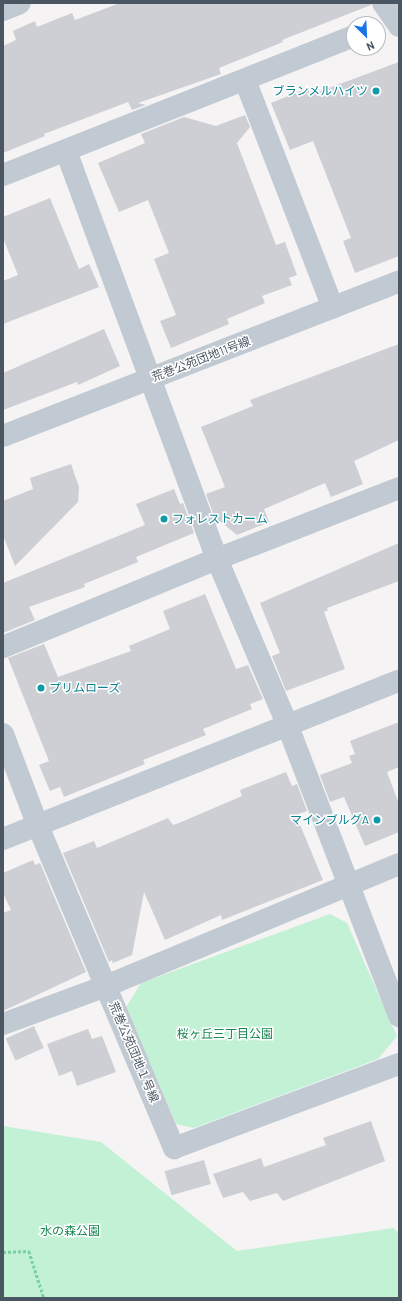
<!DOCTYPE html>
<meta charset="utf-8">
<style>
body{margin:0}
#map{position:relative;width:402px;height:1301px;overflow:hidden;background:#f5f3f3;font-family:Barlow,"Noto Sans JP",sans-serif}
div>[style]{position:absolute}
.green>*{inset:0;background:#c3f1d5}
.building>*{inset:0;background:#cdcfd5;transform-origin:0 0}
.path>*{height:2.5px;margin-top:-1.25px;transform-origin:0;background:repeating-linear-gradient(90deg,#7ad0a6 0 3px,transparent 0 5px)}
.minor>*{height:22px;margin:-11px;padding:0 11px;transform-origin:11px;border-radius:11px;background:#c1cad2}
.dots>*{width:11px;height:11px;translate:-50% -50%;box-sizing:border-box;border:2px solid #fff;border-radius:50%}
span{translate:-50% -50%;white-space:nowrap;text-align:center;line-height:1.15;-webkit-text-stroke:3px #fff;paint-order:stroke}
.culture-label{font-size:12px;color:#0d838f}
.right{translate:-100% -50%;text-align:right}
.left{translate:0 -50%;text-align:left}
.street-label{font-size:12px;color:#4a5661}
.park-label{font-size:12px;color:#17864f}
.frame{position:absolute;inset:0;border:4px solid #4a5661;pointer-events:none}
.north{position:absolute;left:346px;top:16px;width:40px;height:40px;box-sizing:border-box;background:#fff;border:1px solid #b7bbc0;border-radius:50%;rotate:156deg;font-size:11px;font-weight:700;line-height:16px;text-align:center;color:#4a5661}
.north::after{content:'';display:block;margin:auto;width:14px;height:18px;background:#1a73e8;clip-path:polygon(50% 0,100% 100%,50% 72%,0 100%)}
</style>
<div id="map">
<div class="green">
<div style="clip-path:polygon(330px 914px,347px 923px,397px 1036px,378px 1059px,194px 1128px,176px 1124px,126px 1007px,141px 983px)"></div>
<div style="clip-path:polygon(3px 1126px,101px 1142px,237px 1251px,393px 1228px,399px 1233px,399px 1298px,3px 1298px)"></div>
</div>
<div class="building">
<div style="clip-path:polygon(120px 3px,371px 3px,371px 5px,282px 40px,283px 42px,219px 68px,221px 74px,138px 103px,146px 105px,132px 110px,128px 102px,44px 134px,45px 136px,3px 153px,3px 46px,16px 40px,13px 31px,35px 21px,37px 27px,72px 13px,75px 20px)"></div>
<div style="clip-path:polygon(399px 62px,399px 256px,355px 273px,343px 241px,351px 238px,313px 141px,290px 150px,271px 103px,308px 88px,310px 95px)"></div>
<div style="clip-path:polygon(245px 115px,250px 127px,237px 143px,276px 245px,285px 242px,297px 275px,289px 278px,292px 285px,262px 296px,265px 303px,227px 319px,229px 324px,171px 348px,160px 321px,176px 315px,154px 259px,169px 253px,148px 200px,119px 212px,98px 163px,145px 143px,141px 134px,184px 117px,216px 126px)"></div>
<div style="clip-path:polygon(50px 198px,79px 269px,89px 264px,99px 287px,3px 324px,3px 281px,18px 275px,3px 238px,3px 217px)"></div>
<div style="clip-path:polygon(104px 329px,120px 366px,78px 385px,77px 382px,3px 410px,3px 373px)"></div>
<div style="clip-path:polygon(399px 344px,399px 440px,354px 461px,363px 484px,331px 497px,325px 483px,264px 509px,269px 522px,237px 535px,221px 522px,217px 524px,206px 494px,225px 487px,201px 427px,253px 406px,250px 400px)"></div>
<div style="clip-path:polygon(71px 464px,79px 487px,78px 502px,15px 566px,3px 535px,3px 501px,33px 489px,30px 478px)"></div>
<div style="clip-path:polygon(174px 489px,180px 504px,183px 503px,194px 533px,136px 557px,138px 562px,84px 584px,85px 587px,29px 607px,35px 620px,3px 633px,3px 583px,145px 525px,136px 504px)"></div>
<div style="clip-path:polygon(399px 543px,399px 581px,327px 608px,328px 610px,324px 612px,345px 669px,286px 691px,272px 656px,280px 653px,260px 603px)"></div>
<div style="clip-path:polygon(205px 594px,236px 669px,248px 665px,263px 699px,250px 704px,252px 709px,203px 729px,206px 735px,143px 760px,145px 764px,64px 797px,60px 787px,50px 791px,39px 765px,49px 761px,8px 658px,44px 644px,58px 677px,131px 651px,129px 646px,170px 629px,163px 611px)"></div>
<div style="clip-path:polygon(399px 722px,399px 767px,387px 772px,399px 804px,399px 832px,365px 846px,344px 797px,330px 802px,320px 775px,352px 763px,349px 756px,355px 754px,350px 741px)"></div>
<div style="clip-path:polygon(286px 772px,292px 786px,297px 784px,307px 811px,296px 815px,323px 880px,222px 920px,221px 915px,165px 940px,144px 892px,132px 955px,113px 963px,112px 960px,109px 962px,63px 853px,94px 841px,97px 848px,168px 818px,173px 825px,179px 823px,242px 796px,240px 790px)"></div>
<div style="clip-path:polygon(33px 860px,35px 865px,40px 863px,86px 972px,3px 1011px,3px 913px,11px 910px,3px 893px,3px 873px)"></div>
<div style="left:34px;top:1026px;width:24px;height:31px;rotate:66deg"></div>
<div style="clip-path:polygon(88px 1029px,92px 1039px,102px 1036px,116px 1072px,77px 1086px,72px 1071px,59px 1076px,47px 1044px)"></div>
<div style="clip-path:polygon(371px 1121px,385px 1161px,283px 1201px,277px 1193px,250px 1201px,243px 1192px,223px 1198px,213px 1174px,261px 1158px,264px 1167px,326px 1145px,323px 1138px)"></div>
<div style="left:204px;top:1160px;width:25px;height:41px;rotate:74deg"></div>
</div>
<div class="path">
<div style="left:3px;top:1252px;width:26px;rotate:-2deg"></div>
<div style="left:29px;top:1251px;width:49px;rotate:72.3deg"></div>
</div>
<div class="minor">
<div style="left:383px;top:3px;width:28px;rotate:55deg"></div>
<div style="left:3px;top:10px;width:18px;rotate:-22deg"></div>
<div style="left:245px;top:80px;width:244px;rotate:68.9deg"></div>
<div style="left:66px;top:151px;width:435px;rotate:69.7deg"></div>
<div style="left:217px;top:559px;width:179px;rotate:67deg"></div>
<div style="left:287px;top:724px;width:313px;rotate:69deg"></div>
<div style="left:3px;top:175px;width:378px;rotate:-21.6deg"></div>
<div style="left:3px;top:436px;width:425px;rotate:-21.3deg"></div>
<div style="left:3px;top:647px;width:231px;rotate:-22.4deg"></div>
<div style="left:217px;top:559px;width:195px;rotate:-21.3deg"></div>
<div style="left:3px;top:734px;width:98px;rotate:69.2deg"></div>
<div style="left:38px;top:826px;width:350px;rotate:67.1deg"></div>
<div style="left:174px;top:1148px;width:240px;rotate:-20.5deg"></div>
<div style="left:3px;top:839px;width:426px;rotate:-21.8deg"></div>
<div style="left:3px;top:1024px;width:110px;rotate:-20.3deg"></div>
<div style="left:106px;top:986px;width:317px;rotate:-22.6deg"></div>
</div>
<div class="dots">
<div style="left:376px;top:91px;background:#0f9aa8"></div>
<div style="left:164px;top:519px;background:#0f9aa8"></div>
<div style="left:41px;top:688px;background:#0f9aa8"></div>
<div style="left:377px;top:820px;background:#0f9aa8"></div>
</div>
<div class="culture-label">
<span class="right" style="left:368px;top:91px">ブランメルハイツ</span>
<span class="left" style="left:172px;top:519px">フォレストカーム</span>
<span class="left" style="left:49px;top:688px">プリムローズ</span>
<span class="right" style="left:369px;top:820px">マインブルグA</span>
</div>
<div class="street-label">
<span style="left:201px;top:359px;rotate:-21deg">荒巻公苑団地11号線</span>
<span style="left:134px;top:1052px;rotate:67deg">荒巻公苑団地１号線</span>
</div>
<div class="park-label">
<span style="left:225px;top:1034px">桜ヶ丘三丁目公園</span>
<span style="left:70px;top:1231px">水の森公園</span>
</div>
<div class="frame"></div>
<div class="north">N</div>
</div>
